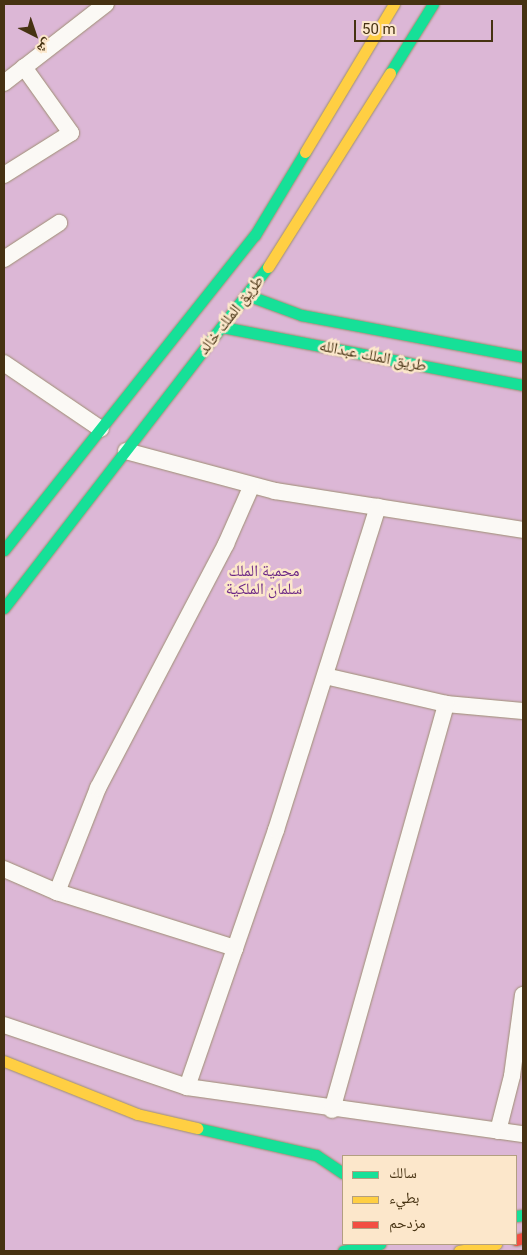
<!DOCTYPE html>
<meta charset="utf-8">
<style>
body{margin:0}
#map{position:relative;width:527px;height:1255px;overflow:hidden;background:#e6d5be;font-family:Roboto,"Noto Naskh Arabic",sans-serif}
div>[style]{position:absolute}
.green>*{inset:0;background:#dcb7d6}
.roads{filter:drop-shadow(0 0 1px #9e8e72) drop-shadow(0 0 1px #9e8e72)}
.street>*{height:16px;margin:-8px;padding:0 8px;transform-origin:8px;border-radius:8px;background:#fbf9f5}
.fast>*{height:11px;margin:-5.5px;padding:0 5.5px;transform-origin:5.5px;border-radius:5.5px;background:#16e098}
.slow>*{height:11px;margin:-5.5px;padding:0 5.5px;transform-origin:5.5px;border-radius:5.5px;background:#ffcf43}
.jam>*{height:11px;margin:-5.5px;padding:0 5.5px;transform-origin:5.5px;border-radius:5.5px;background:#f24e42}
span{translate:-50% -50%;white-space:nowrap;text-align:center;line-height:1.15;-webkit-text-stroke:5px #fce7cb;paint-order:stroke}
.street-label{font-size:16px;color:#463212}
.park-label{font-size:16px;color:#6e2a87}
.frame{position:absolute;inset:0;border:5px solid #463212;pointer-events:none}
.legend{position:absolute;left:342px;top:1155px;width:175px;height:90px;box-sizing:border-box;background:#fce7cb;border:1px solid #b39f81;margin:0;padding:6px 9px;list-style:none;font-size:15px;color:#463212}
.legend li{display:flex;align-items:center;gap:10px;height:25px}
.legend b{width:25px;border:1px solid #b39f81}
.north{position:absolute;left:10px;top:10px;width:50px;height:50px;-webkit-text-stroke:4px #fce7cb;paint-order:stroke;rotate:139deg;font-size:14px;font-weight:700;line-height:20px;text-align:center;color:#463212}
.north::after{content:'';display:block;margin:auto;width:18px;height:22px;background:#463212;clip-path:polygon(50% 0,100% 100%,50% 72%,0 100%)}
.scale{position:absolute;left:354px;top:20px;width:139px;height:22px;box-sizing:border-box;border:2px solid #463212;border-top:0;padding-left:6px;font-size:15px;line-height:18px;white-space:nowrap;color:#463212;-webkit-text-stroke:4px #fce7cb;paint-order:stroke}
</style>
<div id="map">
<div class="green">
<div style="clip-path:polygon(evenodd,4px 4px,523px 4px,523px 1251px,4px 1251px,4px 4px,343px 1156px,516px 1156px,516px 1244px,343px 1244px,343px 1156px)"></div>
</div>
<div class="roads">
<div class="street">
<div style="left:4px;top:83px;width:129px;rotate:-37.8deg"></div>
<div style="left:4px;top:175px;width:79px;rotate:-32.1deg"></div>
<div style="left:71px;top:133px;width:81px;rotate:-125.5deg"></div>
<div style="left:4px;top:259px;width:66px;rotate:-33.2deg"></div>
<div style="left:4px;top:363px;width:117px;rotate:34.2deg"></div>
<div style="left:126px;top:451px;width:154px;rotate:15deg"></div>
<div style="left:275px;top:491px;width:251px;rotate:8.9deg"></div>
<div style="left:325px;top:676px;width:124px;rotate:13deg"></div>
<div style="left:446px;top:704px;width:77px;rotate:5.2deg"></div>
<div style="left:4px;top:869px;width:58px;rotate:23.5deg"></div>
<div style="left:57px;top:892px;width:187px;rotate:17.5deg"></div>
<div style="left:57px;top:892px;width:112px;rotate:-68.5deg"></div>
<div style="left:98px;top:788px;width:276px;rotate:-62.3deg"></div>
<div style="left:226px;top:544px;width:64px;rotate:-66.2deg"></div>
<div style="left:4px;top:1025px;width:193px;rotate:18.7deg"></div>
<div style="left:187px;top:1087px;width:339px;rotate:8deg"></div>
<div style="left:187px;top:1087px;width:272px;rotate:-70.9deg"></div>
<div style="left:276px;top:830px;width:339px;rotate:-72.5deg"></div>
<div style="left:332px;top:1110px;width:422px;rotate:-74.3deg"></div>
<div style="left:498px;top:1131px;width:57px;rotate:-75.7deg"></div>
<div style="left:512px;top:1076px;width:82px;rotate:-82.3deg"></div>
</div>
<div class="fast">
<div style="left:390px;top:73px;width:81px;rotate:-58.1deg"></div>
<div style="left:247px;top:295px;width:58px;rotate:20.3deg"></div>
<div style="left:301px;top:315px;width:226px;rotate:10.7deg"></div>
<div style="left:222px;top:327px;width:307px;rotate:10.9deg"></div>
<div style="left:4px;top:550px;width:403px;rotate:-51.5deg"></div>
<div style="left:255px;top:235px;width:97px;rotate:-58.9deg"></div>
<div style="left:4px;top:608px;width:431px;rotate:-52.3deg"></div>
<div style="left:197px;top:1128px;width:122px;rotate:12.8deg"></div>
<div style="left:316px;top:1155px;width:32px;rotate:34deg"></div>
<div style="left:516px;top:1216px;width:7px;rotate:-8deg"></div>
<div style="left:343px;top:1251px;width:38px;rotate:-11deg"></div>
</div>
<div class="slow">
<div style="left:305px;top:152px;width:173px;rotate:-59deg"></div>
<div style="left:268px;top:267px;width:229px;rotate:-57.8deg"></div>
<div style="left:4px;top:1061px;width:143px;rotate:21.7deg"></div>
<div style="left:137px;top:1114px;width:62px;rotate:13.1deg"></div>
<div style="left:459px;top:1251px;width:38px;rotate:-11deg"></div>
</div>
<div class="jam">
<div style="left:516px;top:1240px;width:7px;rotate:-16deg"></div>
</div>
</div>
<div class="street-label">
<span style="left:231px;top:315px;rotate:-52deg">طريق الملك خالد</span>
<span style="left:373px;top:356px;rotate:11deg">طريق الملك عبدالله</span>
</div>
<div class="park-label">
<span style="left:264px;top:580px">محمية الملك<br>سلمان الملكية</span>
</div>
<div class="frame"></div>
<ul class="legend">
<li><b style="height:6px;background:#16e098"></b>سالك</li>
<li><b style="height:6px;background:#ffcf43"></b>بطيء</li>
<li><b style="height:6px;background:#f24e42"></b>مزدحم</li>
</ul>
<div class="north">ش</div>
<div class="scale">50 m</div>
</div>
